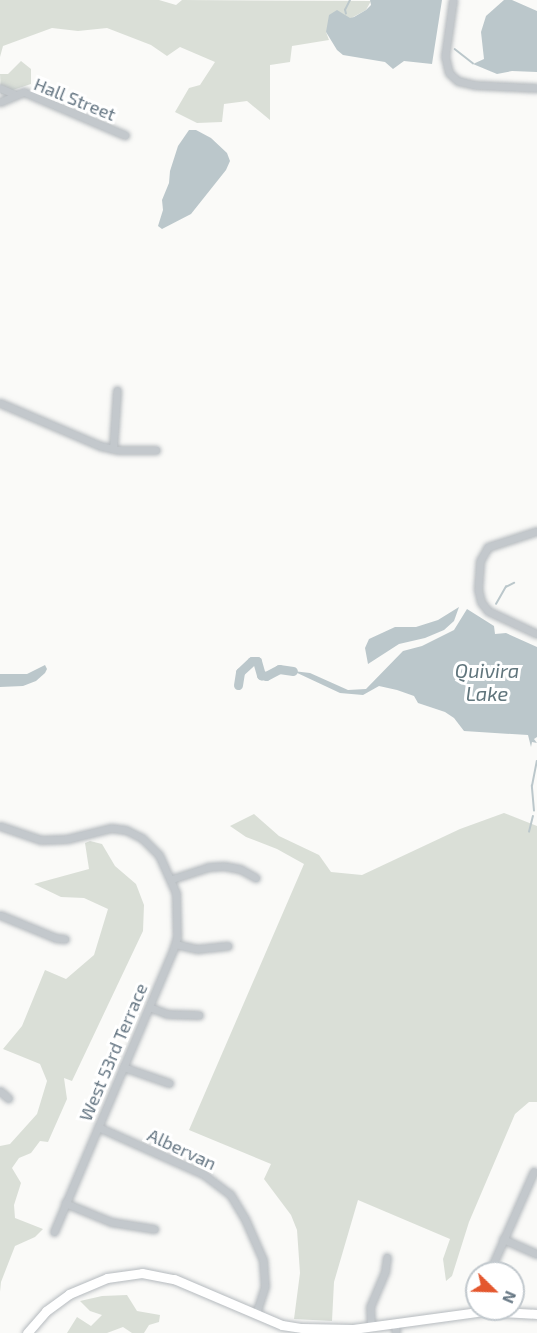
<!DOCTYPE html>
<style>
body{margin:0}
#map{position:relative;width:537px;height:1333px;overflow:hidden;background:#fafaf8;font-family:"Exo 2",sans-serif}
div>[style]{position:absolute}
.green>*{inset:0;background:#dadfd7}
.water>*{inset:0;background:#bbc7cb}
.stream>*{height:1.5px;margin:-0.75px;padding:0 0.75px;transform-origin:0.75px;border-radius:0.75px;background:#bbc7cb}
.river>*{height:9px;margin:-4.5px;padding:0 4.5px;transform-origin:4.5px;border-radius:4.5px;background:#bbc7cb}
.roads{filter:drop-shadow(0 0 2px #b5babe) drop-shadow(0 0 2px #b5babe)}
.minor>*{height:7px;margin:-3.5px;padding:0 3.5px;transform-origin:3.5px;border-radius:3.5px;background:#c3c8cc}
.major>*{height:9px;margin:-4.5px;padding:0 4.5px;transform-origin:4.5px;border-radius:4.5px;background:#fff}
span{translate:-50% -50%;white-space:nowrap;text-align:center;line-height:1.15;-webkit-text-stroke:6px #fff;paint-order:stroke}
.street-label{font-size:18px;color:#657683}
.water-label{font-size:20px;color:#60757c;font-style:italic}
.north{position:absolute;left:465px;top:1261px;width:60px;height:60px;box-sizing:border-box;background:#fff;border:2px solid #c1c8cd;border-radius:50%;rotate:113deg;font-size:16px;font-weight:700;line-height:24px;text-align:center;color:#657683}
.north::after{content:'';display:block;margin:auto;width:21px;height:27px;background:#e4572e;clip-path:polygon(50% 0,100% 100%,50% 72%,0 100%)}
</style>
<div id="map">
<div class="green">
<div style="clip-path:polygon(0 0,159px 0,176px 5px,182px 0,371px 1px,366px 10px,326px 32px,329px 40px,292px 46px,290px 62px,270px 65px,270px 120px,247px 101px,224px 104px,222px 122px,197px 123px,175px 112px,189px 88px,200px 85px,215px 62px,180px 47px,167px 56px,151px 45px,107px 28px,78px 31px,52px 28px,3px 46px,0 57px)"></div>
<div style="clip-path:polygon(21px 61px,31px 69px,31px 84px,1px 94px,0 74px,8px 74px)"></div>
<div style="clip-path:polygon(504px 813px,537px 826px,537px 1102px,529px 1102px,515px 1114px,469px 1222px,452px 1276px,446px 1281px,443px 1259px,450px 1239px,358px 1200px,334px 1282px,332px 1321px,294px 1319px,300px 1273px,297px 1230px,291px 1215px,264px 1179px,271px 1164px,189px 1130px,304px 864px,277px 849px,246px 837px,230px 826px,254px 814px,279px 836px,319px 855px,331px 872px,362px 875px,460px 829px)"></div>
<div style="clip-path:polygon(90px 841px,102px 844px,115px 866px,136px 884px,144px 905px,143px 931px,72px 1081px,64px 1078px,67px 1099px,48px 1142px,40px 1141px,31px 1153px,19px 1158px,12px 1168px,21px 1183px,14px 1205px,15px 1218px,43px 1229px,35px 1237px,15px 1246px,1px 1282px,0 1292px,0 1146px,10px 1144px,37px 1114px,47px 1081px,40px 1064px,3px 1049px,22px 1026px,45px 970px,66px 979px,94px 955px,108px 909px,84px 898px,61px 897px,34px 884px,89px 869px,85px 843px)"></div>
<div style="clip-path:polygon(127px 1295px,137px 1311px,160px 1315px,159px 1322px,149px 1325px,144px 1333px,132px 1333px,123px 1327px,107px 1333px,67px 1333px,77px 1317px,91px 1326px,102px 1315px,90px 1311px,80px 1301px,102px 1296px)"></div>
</div>
<div class="water">
<div style="clip-path:polygon(370px 0,442px 0,432px 64px,404px 61px,393px 69px,385px 62px,343px 55px,337px 50px,326px 32px,329px 15px,337px 10px,350px 18px,354px 17px,366px 10px,371px 5px)"></div>
<div style="clip-path:polygon(504px 0,512px 0,537px 11px,537px 72px,512px 71px,497px 74px,473px 64px,484px 59px,481px 32px,486px 16px)"></div>
<div style="clip-path:polygon(189px 130px,196px 130px,211px 138px,227px 153px,230px 161px,226px 170px,191px 214px,162px 229px,158px 226px,163px 210px,162px 200px,169px 183px,170px 171px,178px 146px)"></div>
<div style="clip-path:polygon(459px 607px,454px 621px,444px 630px,425px 638px,399px 644px,368px 664px,365px 648px,369px 639px,395px 627px,416px 627px,438px 620px)"></div>
<div style="clip-path:polygon(467px 609px,494px 626px,495px 634px,506px 633px,537px 647px,537px 737px,534px 739px,537px 743px,532px 742px,531px 747px,528px 735px,464px 731px,454px 718px,445px 712px,418px 703px,414px 696px,397px 690px,379px 686px,363px 695px,340px 693px,293px 671px,310px 673px,348px 690px,366px 689px,403px 651px,422px 646px,454px 630px)"></div>
<div style="clip-path:polygon(45px 665px,47px 669px,45px 673px,36px 681px,23px 686px,0 687px,0 674px,27px 674px)"></div>
</div>
<div class="stream">
<div style="left:346px;top:14px;width:4px;rotate:-104deg"></div>
<div style="left:345px;top:10px;width:11px;rotate:-63deg"></div>
<div style="left:455px;top:49px;width:23px;rotate:38deg"></div>
<div style="left:496px;top:604px;width:20px;rotate:-60deg"></div>
<div style="left:506px;top:587px;width:9px;rotate:-27deg"></div>
<div style="left:534px;top:811px;width:25px;rotate:-95deg"></div>
<div style="left:532px;top:786px;width:25px;rotate:-79deg"></div>
<div style="left:529px;top:832px;width:16px;rotate:-76deg"></div>
</div>
<div class="river">
<div style="left:238px;top:685px;width:13px;rotate:-81deg"></div>
<div style="left:240px;top:672px;width:16px;rotate:-43deg"></div>
<div style="left:252px;top:661px;width:5px"></div>
<div style="left:257px;top:661px;width:15px;rotate:74deg"></div>
<div style="left:261px;top:675px;width:5px;rotate:11deg"></div>
<div style="left:266px;top:676px;width:15px;rotate:-28deg"></div>
<div style="left:279px;top:669px;width:14px;rotate:8deg"></div>
</div>
<div class="roads">
<div class="minor">
<div style="left:453px;top:0;width:57px;rotate:98.1deg"></div>
<div style="left:445px;top:56px;width:17px;rotate:77deg"></div>
<div style="left:449px;top:73px;width:12px;rotate:42deg"></div>
<div style="left:458px;top:81px;width:17px;rotate:13deg"></div>
<div style="left:475px;top:85px;width:62px;rotate:2.8deg"></div>
<div style="left:0;top:88px;width:15px;rotate:23deg"></div>
<div style="left:0;top:102px;width:26px;rotate:-23deg"></div>
<div style="left:24px;top:92px;width:110px;rotate:23.1deg"></div>
<div style="left:0;top:403px;width:110px;rotate:23.1deg"></div>
<div style="left:101px;top:446px;width:18px;rotate:13deg"></div>
<div style="left:119px;top:450px;width:37px"></div>
<div style="left:113px;top:449px;width:59px;rotate:-86.1deg"></div>
<div style="left:537px;top:531px;width:52px;rotate:161.9deg"></div>
<div style="left:488px;top:547px;width:16px;rotate:120deg"></div>
<div style="left:480px;top:561px;width:28px;rotate:94deg"></div>
<div style="left:478px;top:589px;width:13px;rotate:77deg"></div>
<div style="left:481px;top:602px;width:11px;rotate:52deg"></div>
<div style="left:488px;top:611px;width:54px;rotate:25.1deg"></div>
<div style="left:0;top:826px;width:43px;rotate:18.9deg"></div>
<div style="left:41px;top:840px;width:26px;rotate:-2deg"></div>
<div style="left:67px;top:839px;width:45px;rotate:-14deg"></div>
<div style="left:111px;top:828px;width:15px;rotate:8deg"></div>
<div style="left:126px;top:830px;width:18px;rotate:27deg"></div>
<div style="left:142px;top:838px;width:24px;rotate:45deg"></div>
<div style="left:159px;top:855px;width:42px;rotate:65.9deg"></div>
<div style="left:176px;top:893px;width:44px;rotate:88.7deg"></div>
<div style="left:177px;top:937px;width:14px;rotate:107deg"></div>
<div style="left:173px;top:950px;width:306px;rotate:112.9deg"></div>
<div style="left:172px;top:879px;width:38px;rotate:-18deg"></div>
<div style="left:208px;top:867px;width:16px;rotate:-4deg"></div>
<div style="left:224px;top:866px;width:16px;rotate:11deg"></div>
<div style="left:240px;top:869px;width:18px;rotate:29deg"></div>
<div style="left:0;top:915px;width:61px;rotate:22.3deg"></div>
<div style="left:56px;top:938px;width:9px;rotate:6deg"></div>
<div style="left:175px;top:944px;width:23px;rotate:13deg"></div>
<div style="left:197px;top:949px;width:31px;rotate:-6deg"></div>
<div style="left:149px;top:1007px;width:19px;rotate:21deg"></div>
<div style="left:167px;top:1014px;width:32px;rotate:2deg"></div>
<div style="left:123px;top:1067px;width:49px;rotate:19.2deg"></div>
<div style="left:0;top:1091px;width:11px;rotate:41deg"></div>
<div style="left:98px;top:1127px;width:115px;rotate:24.1deg"></div>
<div style="left:203px;top:1174px;width:34px;rotate:37deg"></div>
<div style="left:230px;top:1194px;width:29px;rotate:59deg"></div>
<div style="left:245px;top:1219px;width:45px;rotate:66.3deg"></div>
<div style="left:263px;top:1260px;width:26px;rotate:86deg"></div>
<div style="left:265px;top:1286px;width:29px;rotate:108deg"></div>
<div style="left:65px;top:1203px;width:50px;rotate:22.4deg"></div>
<div style="left:111px;top:1222px;width:44px;rotate:9.2deg"></div>
<div style="left:503px;top:1239px;width:37px;rotate:24deg"></div>
<div style="left:489px;top:1273px;width:111px;rotate:-66.2deg"></div>
<div style="left:395px;top:1324px;width:9px;rotate:84deg"></div>
<div style="left:371px;top:1326px;width:19px;rotate:-93deg"></div>
<div style="left:370px;top:1307px;width:39px;rotate:-67deg"></div>
<div style="left:385px;top:1271px;width:14px;rotate:-82deg"></div>
</div>
<div class="major">
<div style="left:27px;top:1333px;width:29px;rotate:-49deg"></div>
<div style="left:46px;top:1311px;width:29px;rotate:-36deg"></div>
<div style="left:69px;top:1294px;width:41px;rotate:-22.8deg"></div>
<div style="left:107px;top:1278px;width:35px;rotate:-8deg"></div>
<div style="left:142px;top:1273px;width:33px;rotate:11deg"></div>
<div style="left:174px;top:1279px;width:117px;rotate:23.1deg"></div>
<div style="left:282px;top:1325px;width:20px;rotate:9deg"></div>
<div style="left:302px;top:1328px;width:51px;rotate:1.1deg"></div>
<div style="left:353px;top:1329px;width:132px;rotate:-7.8deg"></div>
<div style="left:484px;top:1311px;width:53px;rotate:3.2deg"></div>
</div>
</div>
<div class="street-label">
<span style="left:75px;top:99px;rotate:22deg">Hall Street</span>
<span style="left:113px;top:1052px;rotate:-67deg">West 53rd Terrace</span>
<span style="left:182px;top:1149px;rotate:25deg">Albervan</span>
</div>
<div class="water-label">
<span style="left:487px;top:682px">Quivira<br>Lake</span>
</div>
<div class="north">N</div>
</div>
